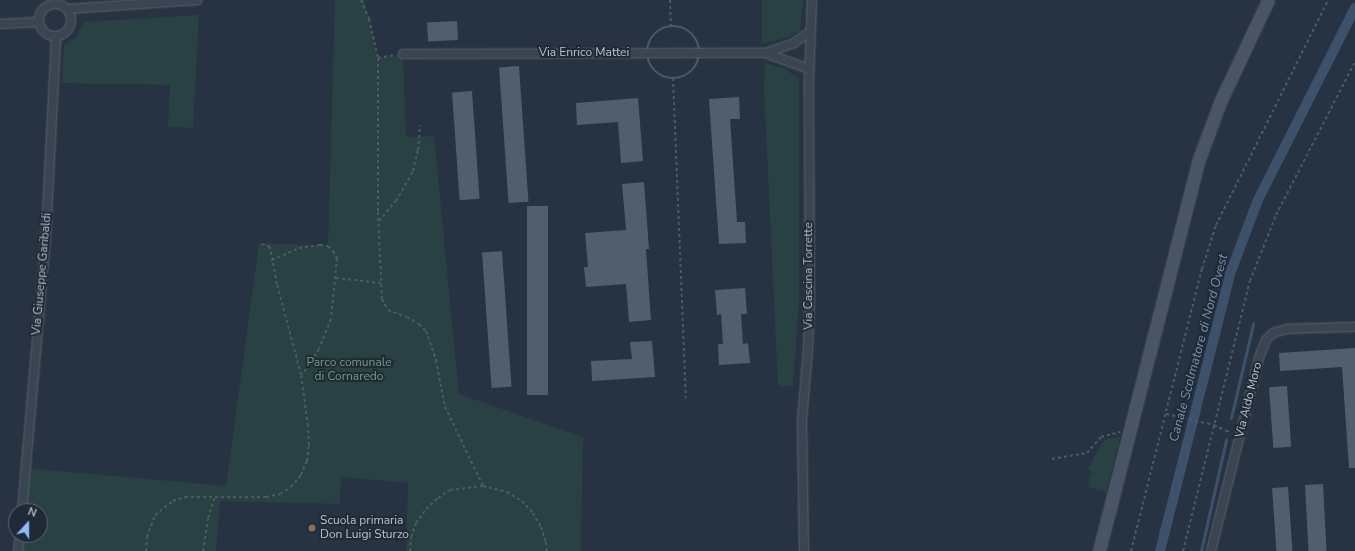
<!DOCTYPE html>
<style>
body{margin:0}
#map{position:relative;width:1355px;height:551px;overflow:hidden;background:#273342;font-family:"Nunito Sans",sans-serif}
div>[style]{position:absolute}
.green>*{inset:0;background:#294143}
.stream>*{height:3px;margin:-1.5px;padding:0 1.5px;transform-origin:1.5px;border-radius:1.5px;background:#3d526a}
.canal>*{height:10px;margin:-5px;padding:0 5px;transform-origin:5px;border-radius:5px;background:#3d526a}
.building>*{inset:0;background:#505e6d;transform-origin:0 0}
.path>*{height:2px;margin-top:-1px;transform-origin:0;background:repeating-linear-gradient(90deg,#475d60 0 3px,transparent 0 6px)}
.path>.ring{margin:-1px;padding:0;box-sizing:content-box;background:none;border:2px solid #475d60;border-radius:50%}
.roads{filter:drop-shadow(0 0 1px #59636f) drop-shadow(0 0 1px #59636f)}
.street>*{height:8px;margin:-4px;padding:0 4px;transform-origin:4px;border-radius:4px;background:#3b4552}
.street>.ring{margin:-4px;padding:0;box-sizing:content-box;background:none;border:8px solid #3b4552;border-radius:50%}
.secondary>*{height:11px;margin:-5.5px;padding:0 5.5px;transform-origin:5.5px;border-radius:5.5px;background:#495465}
.dots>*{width:11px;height:11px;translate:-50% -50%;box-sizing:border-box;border:2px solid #202a37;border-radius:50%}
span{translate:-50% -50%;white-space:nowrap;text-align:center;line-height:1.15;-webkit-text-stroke:4px #202a37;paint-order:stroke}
.street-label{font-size:12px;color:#b8c0cc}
.park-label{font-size:12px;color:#709c79}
.poi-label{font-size:12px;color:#b8c0cc}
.left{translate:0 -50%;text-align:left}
.water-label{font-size:13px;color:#7992ae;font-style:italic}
.north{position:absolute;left:8px;top:503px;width:40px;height:40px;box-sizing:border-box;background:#202a37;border:1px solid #5d6673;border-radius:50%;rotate:21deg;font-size:11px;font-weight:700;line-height:16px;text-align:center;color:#b8c0cc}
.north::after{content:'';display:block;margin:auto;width:14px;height:18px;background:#92bcf7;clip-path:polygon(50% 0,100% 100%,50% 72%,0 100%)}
</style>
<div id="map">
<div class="green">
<div style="clip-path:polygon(335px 0,364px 0,378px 58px,403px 54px,406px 137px,434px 136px,459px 394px,583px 437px,581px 551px,406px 551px,408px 483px,341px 477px,340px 504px,220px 501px,216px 551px,18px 551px,20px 535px,40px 535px,40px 511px,22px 511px,25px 468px,226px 486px,259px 243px,328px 246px)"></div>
<div style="clip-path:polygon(762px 0,803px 0,800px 31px,786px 38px,762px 44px)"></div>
<div style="clip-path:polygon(199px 15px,193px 128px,168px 127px,170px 85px,62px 83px,64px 45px,77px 37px,83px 22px)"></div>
<div style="clip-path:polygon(765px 63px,785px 69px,799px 79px,799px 301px,793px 386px,778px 386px,764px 89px)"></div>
<div style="clip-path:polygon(1120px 437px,1106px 492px,1087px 487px,1092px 471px,1088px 469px,1101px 444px,1107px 439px)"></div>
</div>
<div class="stream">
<div style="left:1231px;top:418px;width:97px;rotate:-76.8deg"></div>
<div style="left:1201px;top:551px;width:114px;rotate:-77.3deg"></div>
</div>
<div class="canal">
<div style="left:1160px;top:551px;width:286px;rotate:-75.8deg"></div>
<div style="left:1230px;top:274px;width:79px;rotate:-69.3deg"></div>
<div style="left:1258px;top:200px;width:215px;rotate:-63.2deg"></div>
</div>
<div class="building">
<div style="left:457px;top:21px;width:19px;height:30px;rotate:87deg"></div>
<div style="left:519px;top:66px;width:136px;height:20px;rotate:86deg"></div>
<div style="left:472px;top:91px;width:108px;height:20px;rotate:86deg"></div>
<div style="clip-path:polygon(739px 97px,740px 119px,730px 119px,737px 222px,745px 222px,746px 243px,719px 244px,709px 99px)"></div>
<div style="clip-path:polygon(638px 98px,643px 161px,621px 163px,618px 122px,577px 125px,576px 103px)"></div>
<div style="clip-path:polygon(644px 182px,649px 249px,646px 249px,651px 320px,629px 322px,626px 284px,586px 287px,584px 267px,588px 267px,585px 233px,626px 230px,622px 184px)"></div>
<div style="left:527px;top:206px;width:21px;height:189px"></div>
<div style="left:502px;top:251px;width:136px;height:20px;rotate:86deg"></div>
<div style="clip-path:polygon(745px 288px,747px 314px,741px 314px,743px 344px,748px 343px,750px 363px,719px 365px,718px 344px,723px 344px,721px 314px,717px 315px,715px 290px)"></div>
<div style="clip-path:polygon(652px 341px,655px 377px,592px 381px,591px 361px,632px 359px,630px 342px)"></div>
<div style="clip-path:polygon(1355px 348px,1355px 468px,1349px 468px,1342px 367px,1280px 371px,1279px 353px)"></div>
<div style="left:1287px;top:386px;width:61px;height:18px;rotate:86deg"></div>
<div style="left:1323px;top:484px;width:67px;height:18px;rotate:87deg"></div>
<div style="left:1288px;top:487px;width:64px;height:16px;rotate:86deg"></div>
</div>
<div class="path">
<div style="left:361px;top:0;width:21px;rotate:67deg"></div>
<div style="left:369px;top:19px;width:40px;rotate:77deg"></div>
<div style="left:378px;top:58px;width:154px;rotate:90deg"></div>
<div style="left:378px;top:212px;width:87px;rotate:87.4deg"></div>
<div style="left:382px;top:299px;width:13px;rotate:61deg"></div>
<div style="left:388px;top:310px;width:20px;rotate:20deg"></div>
<div style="left:407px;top:317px;width:14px;rotate:30deg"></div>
<div style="left:419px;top:324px;width:10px;rotate:45deg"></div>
<div style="left:426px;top:331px;width:31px;rotate:71deg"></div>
<div style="left:436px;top:360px;width:48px;rotate:79.2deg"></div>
<div style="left:445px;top:407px;width:88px;rotate:64.3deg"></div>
<div style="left:670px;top:0;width:26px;rotate:88deg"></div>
<div class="ring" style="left:647px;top:26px;width:50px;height:50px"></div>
<div style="left:378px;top:58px;width:17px;rotate:-10deg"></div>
<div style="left:673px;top:78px;width:320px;rotate:87.7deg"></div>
<div style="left:379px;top:221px;width:26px;rotate:-50deg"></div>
<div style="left:396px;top:201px;width:34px;rotate:-60deg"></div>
<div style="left:413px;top:171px;width:22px;rotate:-77deg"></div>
<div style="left:418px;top:150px;width:25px;rotate:-85deg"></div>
<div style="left:272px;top:260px;width:30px;rotate:-24deg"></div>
<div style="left:299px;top:248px;width:21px;rotate:-8deg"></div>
<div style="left:320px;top:245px;width:8px;rotate:7deg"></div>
<div style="left:328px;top:246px;width:7px;rotate:45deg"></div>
<div style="left:333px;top:251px;width:8px;rotate:60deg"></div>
<div style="left:337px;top:258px;width:61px;rotate:95.6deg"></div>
<div style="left:331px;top:319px;width:32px;rotate:112deg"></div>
<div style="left:319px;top:349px;width:31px;rotate:123deg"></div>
<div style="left:336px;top:278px;width:45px;rotate:6.3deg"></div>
<div style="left:1166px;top:414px;width:49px;rotate:12.9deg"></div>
<div style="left:1214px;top:425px;width:13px;rotate:27deg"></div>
<div style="left:1226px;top:431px;width:6px"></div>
<div style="left:1052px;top:459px;width:36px;rotate:-10deg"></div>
<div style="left:1087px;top:453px;width:21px;rotate:-49deg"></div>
<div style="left:1101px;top:437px;width:20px;rotate:-15deg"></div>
<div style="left:146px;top:551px;width:14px;rotate:-86deg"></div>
<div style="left:147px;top:537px;width:23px;rotate:-70deg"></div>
<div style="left:155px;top:515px;width:23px;rotate:-38deg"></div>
<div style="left:173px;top:501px;width:13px;rotate:-18deg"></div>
<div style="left:185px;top:497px;width:81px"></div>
<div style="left:266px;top:497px;width:14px;rotate:-12deg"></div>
<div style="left:280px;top:494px;width:13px;rotate:-32deg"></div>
<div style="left:291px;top:487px;width:16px;rotate:-50deg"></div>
<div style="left:301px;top:475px;width:15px;rotate:-67deg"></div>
<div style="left:307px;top:461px;width:16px;rotate:-83deg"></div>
<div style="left:309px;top:445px;width:19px;rotate:-93deg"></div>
<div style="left:308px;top:426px;width:51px;rotate:-97.8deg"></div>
<div style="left:301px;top:375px;width:94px;rotate:-104.8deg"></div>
<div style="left:277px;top:284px;width:38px;rotate:-101deg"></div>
<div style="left:270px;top:247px;width:12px;rotate:-160deg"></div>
<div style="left:203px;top:551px;width:33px;rotate:-81deg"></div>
<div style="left:208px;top:518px;width:22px;rotate:-72deg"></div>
<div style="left:410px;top:551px;width:14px;rotate:-86deg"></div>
<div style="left:411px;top:537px;width:15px;rotate:-70deg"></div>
<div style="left:416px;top:523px;width:17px;rotate:-54deg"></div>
<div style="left:426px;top:509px;width:16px;rotate:-43deg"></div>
<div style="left:438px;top:498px;width:14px;rotate:-34deg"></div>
<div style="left:450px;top:490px;width:33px;rotate:-7deg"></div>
<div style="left:483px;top:486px;width:25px;rotate:14deg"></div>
<div style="left:507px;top:492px;width:17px;rotate:31deg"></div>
<div style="left:522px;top:501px;width:16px;rotate:47deg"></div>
<div style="left:533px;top:513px;width:16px;rotate:60deg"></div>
<div style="left:541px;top:527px;width:16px;rotate:72deg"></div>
<div style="left:546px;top:542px;width:9px;rotate:84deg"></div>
<div style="left:1131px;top:551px;width:291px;rotate:-75.9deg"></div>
<div style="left:1202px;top:269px;width:46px;rotate:-72.3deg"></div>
<div style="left:1216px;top:225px;width:251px;rotate:-63.5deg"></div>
<div style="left:1183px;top:551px;width:278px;rotate:-76.1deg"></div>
<div style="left:1250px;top:281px;width:71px;rotate:-68.5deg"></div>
<div style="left:1276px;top:215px;width:172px;rotate:-62.7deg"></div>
</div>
<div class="roads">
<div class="street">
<div class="ring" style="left:39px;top:4px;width:24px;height:24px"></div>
<div style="left:68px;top:9px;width:130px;rotate:-4deg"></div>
<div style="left:0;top:24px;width:39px;rotate:-3deg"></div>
<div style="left:765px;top:53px;width:31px;rotate:-19deg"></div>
<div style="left:794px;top:43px;width:19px;rotate:-35deg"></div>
<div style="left:403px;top:54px;width:362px;rotate:-0.2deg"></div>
<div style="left:765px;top:53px;width:47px;rotate:20deg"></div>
<div style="left:22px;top:511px;width:276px;rotate:-85deg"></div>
<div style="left:46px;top:236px;width:200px;rotate:-87.1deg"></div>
<div style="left:18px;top:551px;width:16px;rotate:-83deg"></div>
<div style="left:804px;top:551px;width:130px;rotate:-90.9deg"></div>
<div style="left:802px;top:421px;width:72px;rotate:-85.2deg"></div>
<div style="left:808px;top:349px;width:49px;rotate:-87.7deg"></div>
<div style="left:810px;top:300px;width:219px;rotate:-90.3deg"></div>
<div style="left:809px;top:81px;width:81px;rotate:-87.9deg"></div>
<div style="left:1211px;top:551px;width:199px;rotate:-76deg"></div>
<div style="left:1259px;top:358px;width:19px;rotate:-69deg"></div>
<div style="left:1266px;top:340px;width:10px;rotate:-45deg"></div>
<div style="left:1273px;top:333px;width:15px;rotate:-16deg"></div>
<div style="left:1287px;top:329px;width:68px;rotate:-1.7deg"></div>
</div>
<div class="secondary">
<div style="left:1099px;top:551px;width:405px;rotate:-75.7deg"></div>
<div style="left:1199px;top:159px;width:63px;rotate:-69.6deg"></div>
<div style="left:1221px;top:100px;width:110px;rotate:-64.8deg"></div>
</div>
</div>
<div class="dots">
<div style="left:312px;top:528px;background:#8d6e63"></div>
</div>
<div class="street-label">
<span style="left:584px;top:53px">Via Enrico Mattei</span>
<span style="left:42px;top:274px;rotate:-85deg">Via Giuseppe Garibaldi</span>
<span style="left:809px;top:276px;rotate:-90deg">Via Cascina Torrette</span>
<span style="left:1249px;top:400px;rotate:-76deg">Via Aldo Moro</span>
</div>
<div class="park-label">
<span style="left:349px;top:370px">Parco comunale<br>di Cornaredo</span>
</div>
<div class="poi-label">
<span class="left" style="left:320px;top:528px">Scuola primaria<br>Don Luigi Sturzo</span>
</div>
<div class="water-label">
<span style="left:1199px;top:348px;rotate:-75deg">Canale Scolmatore di Nord Ovest</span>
</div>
<div class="north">N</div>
</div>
